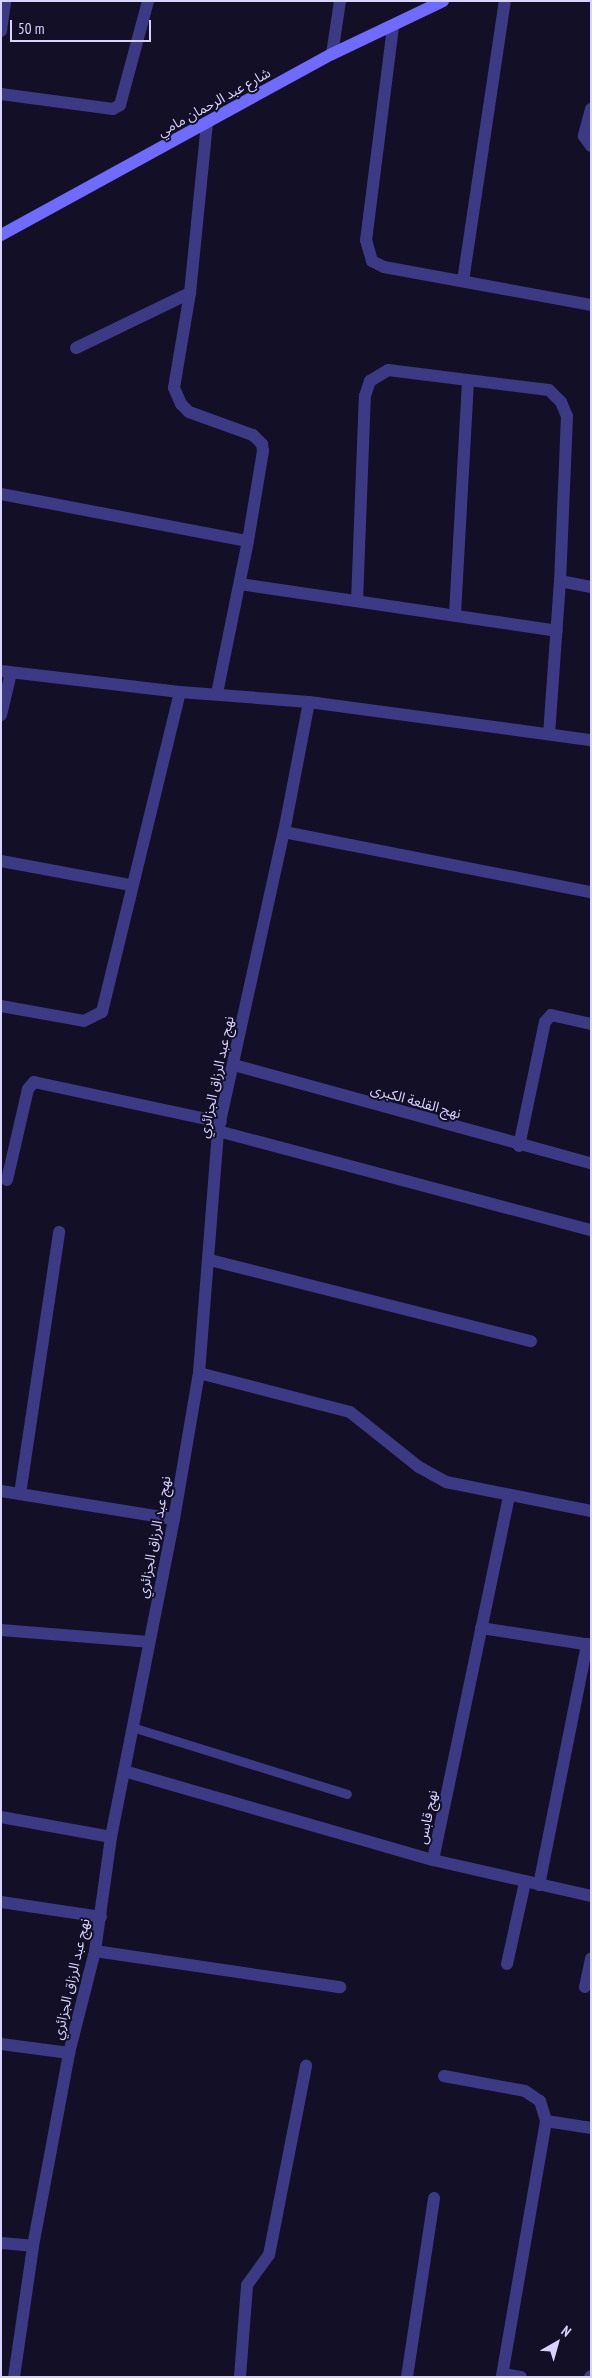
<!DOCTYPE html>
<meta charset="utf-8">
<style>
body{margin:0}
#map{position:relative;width:592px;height:2378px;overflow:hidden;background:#130f26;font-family:"PT Sans Narrow","Noto Sans Arabic",sans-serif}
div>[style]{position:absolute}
.lane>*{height:9px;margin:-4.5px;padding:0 4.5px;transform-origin:4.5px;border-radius:4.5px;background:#3d3a85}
.street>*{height:12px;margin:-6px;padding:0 6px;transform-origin:6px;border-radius:6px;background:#3d3a85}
.secondary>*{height:12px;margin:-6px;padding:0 6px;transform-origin:6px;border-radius:6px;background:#6f6bff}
span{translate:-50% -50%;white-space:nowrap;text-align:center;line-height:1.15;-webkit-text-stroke:4px #130f26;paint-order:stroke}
.street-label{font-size:14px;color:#d9d4ff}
.frame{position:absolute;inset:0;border:2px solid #d9d4ff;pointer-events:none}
.north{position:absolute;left:532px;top:2318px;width:50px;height:50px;-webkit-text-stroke:4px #130f26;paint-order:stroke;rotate:38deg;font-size:14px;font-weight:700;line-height:20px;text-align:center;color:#d9d4ff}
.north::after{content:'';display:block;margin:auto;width:18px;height:22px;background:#d9d4ff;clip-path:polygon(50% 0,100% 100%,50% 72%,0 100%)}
.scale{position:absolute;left:10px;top:20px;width:141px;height:22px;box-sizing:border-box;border:2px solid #d9d4ff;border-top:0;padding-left:6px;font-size:15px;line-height:18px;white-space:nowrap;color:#d9d4ff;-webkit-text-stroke:4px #130f26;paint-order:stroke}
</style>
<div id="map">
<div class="lane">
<div style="left:132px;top:1727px;width:225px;rotate:17.3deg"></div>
</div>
<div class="street">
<div style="left:393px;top:27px;width:215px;rotate:97.2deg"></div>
<div style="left:366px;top:240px;width:22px;rotate:74deg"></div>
<div style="left:372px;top:261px;width:13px;rotate:27deg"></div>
<div style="left:384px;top:267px;width:210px;rotate:10.4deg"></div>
<div style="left:1px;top:31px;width:30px;rotate:-82deg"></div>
<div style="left:332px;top:54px;width:54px;rotate:-81.4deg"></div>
<div style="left:1px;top:94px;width:113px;rotate:7.6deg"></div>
<div style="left:113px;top:109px;width:8px;rotate:-30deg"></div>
<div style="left:120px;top:105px;width:108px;rotate:-74.9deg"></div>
<div style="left:591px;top:109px;width:28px;rotate:105deg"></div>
<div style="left:584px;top:136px;width:12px;rotate:55deg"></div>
<div style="left:207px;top:123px;width:171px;rotate:95.7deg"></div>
<div style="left:190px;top:293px;width:96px;rotate:99.6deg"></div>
<div style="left:174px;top:388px;width:17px;rotate:66deg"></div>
<div style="left:181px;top:404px;width:11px;rotate:45deg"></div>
<div style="left:189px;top:412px;width:68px;rotate:19.8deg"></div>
<div style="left:253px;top:435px;width:13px;rotate:45deg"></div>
<div style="left:262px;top:444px;width:7px;rotate:82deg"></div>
<div style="left:263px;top:451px;width:91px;rotate:99.5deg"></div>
<div style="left:248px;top:541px;width:156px;rotate:101.5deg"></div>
<div style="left:463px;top:281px;width:283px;rotate:-81.5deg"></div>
<div style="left:76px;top:348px;width:127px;rotate:-25.8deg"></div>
<div style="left:1px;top:494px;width:251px;rotate:10.8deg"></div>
<div style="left:560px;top:581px;width:32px;rotate:11deg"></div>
<div style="left:240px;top:584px;width:320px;rotate:8.4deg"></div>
<div style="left:357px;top:601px;width:205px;rotate:-87.8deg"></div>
<div style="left:365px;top:396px;width:16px;rotate:-72deg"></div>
<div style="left:370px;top:381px;width:21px;rotate:-31deg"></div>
<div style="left:388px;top:370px;width:162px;rotate:7.1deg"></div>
<div style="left:549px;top:390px;width:17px;rotate:45deg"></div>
<div style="left:561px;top:402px;width:15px;rotate:67deg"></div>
<div style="left:567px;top:416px;width:165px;rotate:92.4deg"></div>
<div style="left:560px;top:581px;width:152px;rotate:94.1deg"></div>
<div style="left:455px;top:614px;width:234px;rotate:-86.8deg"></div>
<div style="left:1px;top:671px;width:180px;rotate:6.7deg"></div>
<div style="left:180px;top:692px;width:129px;rotate:4.4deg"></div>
<div style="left:309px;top:702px;width:285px;rotate:7.7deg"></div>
<div style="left:1px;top:715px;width:43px;rotate:-76.6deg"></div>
<div style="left:284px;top:832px;width:313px;rotate:11.1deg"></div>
<div style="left:1px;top:861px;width:132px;rotate:10.5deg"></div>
<div style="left:1px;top:1006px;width:84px;rotate:10.2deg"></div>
<div style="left:84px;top:1021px;width:20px;rotate:-27deg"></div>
<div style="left:102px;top:1012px;width:329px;rotate:-76.3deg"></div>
<div style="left:234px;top:1065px;width:370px;rotate:15.4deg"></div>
<div style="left:218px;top:1131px;width:386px;rotate:14.9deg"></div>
<div style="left:519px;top:1146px;width:127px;rotate:-78.2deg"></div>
<div style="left:545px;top:1022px;width:9px;rotate:-49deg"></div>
<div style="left:551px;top:1015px;width:41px;rotate:12.7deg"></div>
<div style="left:7px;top:1180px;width:93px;rotate:-77deg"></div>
<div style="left:28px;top:1089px;width:9px;rotate:-49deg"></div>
<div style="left:34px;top:1082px;width:191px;rotate:12.1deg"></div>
<div style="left:210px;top:1260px;width:331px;rotate:14.2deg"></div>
<div style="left:199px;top:1373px;width:156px;rotate:14.5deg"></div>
<div style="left:350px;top:1412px;width:88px;rotate:38.6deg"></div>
<div style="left:419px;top:1467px;width:31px;rotate:29deg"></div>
<div style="left:446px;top:1482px;width:148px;rotate:11.3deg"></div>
<div style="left:1px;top:1491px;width:175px;rotate:9.2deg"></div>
<div style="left:20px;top:1494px;width:265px;rotate:-81.5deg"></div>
<div style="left:481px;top:1628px;width:111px;rotate:8.8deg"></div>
<div style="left:1px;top:1630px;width:148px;rotate:4.6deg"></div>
<div style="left:124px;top:1771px;width:322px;rotate:16.1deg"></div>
<div style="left:433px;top:1860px;width:162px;rotate:12.8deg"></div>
<div style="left:1px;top:1817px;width:112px;rotate:10.3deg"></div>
<div style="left:433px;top:1860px;width:373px;rotate:-78.2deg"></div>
<div style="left:539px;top:1885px;width:246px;rotate:-78.7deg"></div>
<div style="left:1px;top:1902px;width:101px;rotate:8.5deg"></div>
<div style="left:95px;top:1951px;width:248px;rotate:8.4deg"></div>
<div style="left:507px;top:1964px;width:84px;rotate:-77.6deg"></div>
<div style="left:585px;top:1987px;width:29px;rotate:-78deg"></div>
<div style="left:1px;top:2044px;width:69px;rotate:7.5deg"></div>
<div style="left:444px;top:2076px;width:82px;rotate:10.5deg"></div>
<div style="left:525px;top:2091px;width:18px;rotate:34deg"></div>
<div style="left:540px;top:2101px;width:21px;rotate:73deg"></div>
<div style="left:546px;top:2121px;width:260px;rotate:99.8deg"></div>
<div style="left:546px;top:2121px;width:46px;rotate:8.8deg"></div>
<div style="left:1px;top:2243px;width:32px;rotate:5deg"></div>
<div style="left:503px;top:2374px;width:18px;rotate:9deg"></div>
<div style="left:14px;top:2377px;width:132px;rotate:-81.7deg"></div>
<div style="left:33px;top:2246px;width:196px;rotate:-79.4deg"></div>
<div style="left:69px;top:2053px;width:105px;rotate:-75.7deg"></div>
<div style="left:95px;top:1951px;width:115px;rotate:-82deg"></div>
<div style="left:111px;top:1837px;width:324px;rotate:-78.8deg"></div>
<div style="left:174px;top:1519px;width:148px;rotate:-80.3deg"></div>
<div style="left:199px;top:1373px;width:243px;rotate:-85.5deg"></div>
<div style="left:218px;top:1131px;width:306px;rotate:-77.6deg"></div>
<div style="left:284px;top:832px;width:132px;rotate:-79.1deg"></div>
<div style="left:240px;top:2377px;width:92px;rotate:-85.6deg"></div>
<div style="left:247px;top:2285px;width:37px;rotate:-54deg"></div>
<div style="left:269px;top:2255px;width:193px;rotate:-78.9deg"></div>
<div style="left:407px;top:2377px;width:181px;rotate:-81.4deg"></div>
<div style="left:590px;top:2377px;width:1px;rotate:-45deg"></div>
</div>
<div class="secondary">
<div style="left:1px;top:235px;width:377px;rotate:-28.7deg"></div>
<div style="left:332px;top:54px;width:123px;rotate:-25.5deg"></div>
</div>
<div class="street-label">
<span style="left:214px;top:102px;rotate:-29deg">شارع عبد الرحمان مامي</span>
<span style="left:216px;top:1077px;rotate:-78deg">نهج عبد الرزاق الجزائري</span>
<span style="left:416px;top:1101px;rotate:16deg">نهج القلعة الكبرى</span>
<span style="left:154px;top:1537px;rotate:-79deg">نهج عبد الرزاق الجزائري</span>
<span style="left:427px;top:1817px;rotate:-78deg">نهج قابس</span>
<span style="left:71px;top:1979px;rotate:-77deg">نهج عبد الرزاق الجزائري</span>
</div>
<div class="frame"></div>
<div class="north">N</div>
<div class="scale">50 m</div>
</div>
